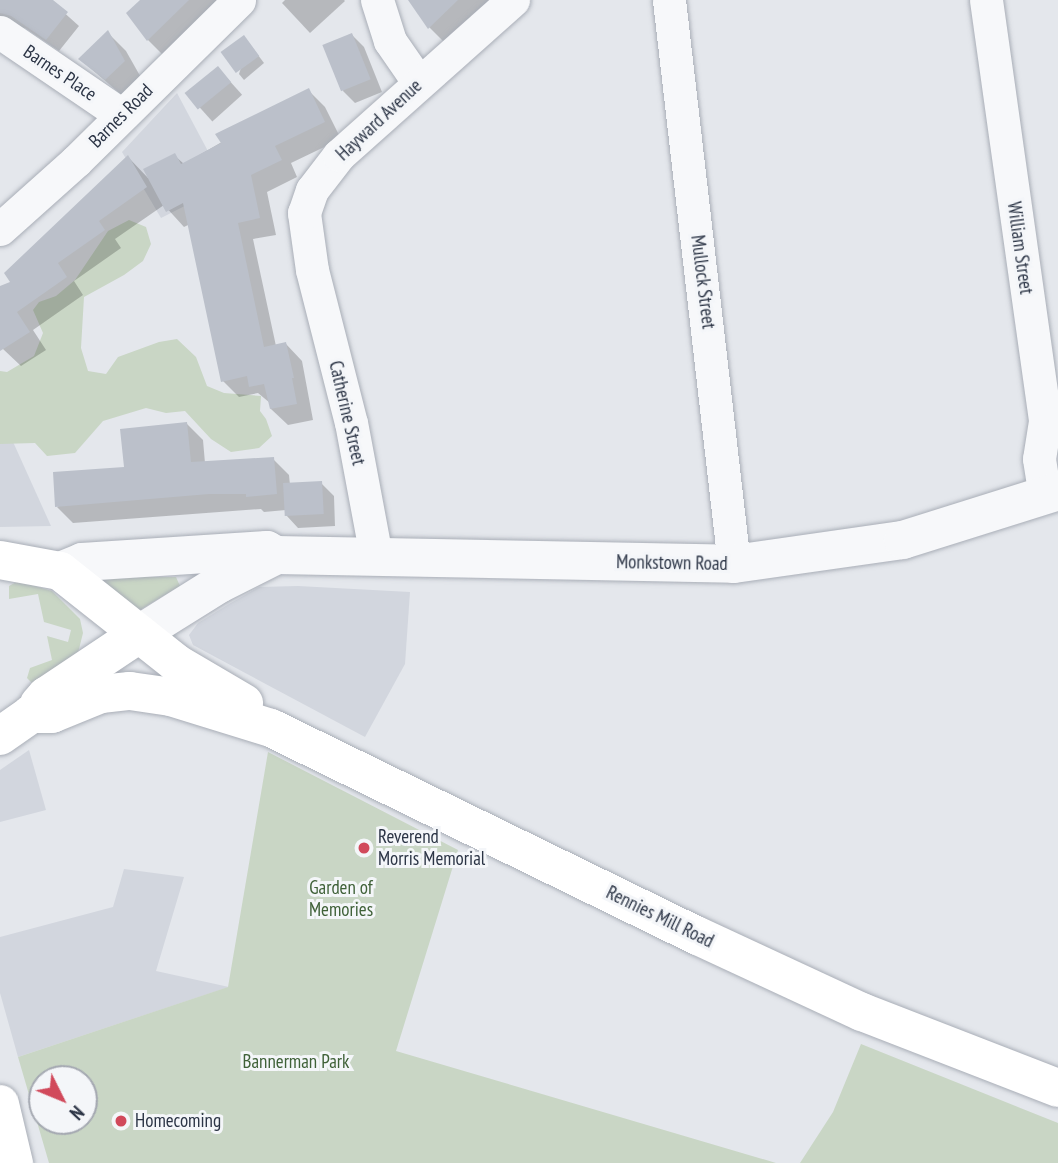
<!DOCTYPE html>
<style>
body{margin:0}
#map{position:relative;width:1058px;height:1163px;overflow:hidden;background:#e4e7ec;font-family:"PT Sans Narrow",sans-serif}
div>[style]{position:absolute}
.built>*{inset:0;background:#d2d6de}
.green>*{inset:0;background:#c9d6c5}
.shadow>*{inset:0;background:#0003;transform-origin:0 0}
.building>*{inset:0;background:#bbc0ca;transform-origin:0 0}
.roads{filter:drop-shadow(0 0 2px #a9aeb7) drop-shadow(0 0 2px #a9aeb7)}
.minor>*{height:33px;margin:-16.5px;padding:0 16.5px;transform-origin:16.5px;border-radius:16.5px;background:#f7f8fa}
.tertiary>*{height:38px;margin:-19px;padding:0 19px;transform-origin:19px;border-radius:19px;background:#f7f8fa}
.secondary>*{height:38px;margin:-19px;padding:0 19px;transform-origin:19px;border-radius:19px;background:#fff}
.dots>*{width:19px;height:19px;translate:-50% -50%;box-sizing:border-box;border:4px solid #f4f6f9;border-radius:50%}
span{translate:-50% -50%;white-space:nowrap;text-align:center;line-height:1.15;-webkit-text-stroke:6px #f4f6f9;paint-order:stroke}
.street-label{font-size:19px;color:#2b3445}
.poi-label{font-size:19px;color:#2b3445}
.left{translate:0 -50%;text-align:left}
.park-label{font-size:19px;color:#3f6138}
.north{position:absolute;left:28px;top:1065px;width:70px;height:70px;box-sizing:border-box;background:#f4f6f9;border:2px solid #a4a8b1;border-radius:50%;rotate:133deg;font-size:19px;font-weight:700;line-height:28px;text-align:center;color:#2b3445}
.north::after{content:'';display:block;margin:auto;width:24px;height:32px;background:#d1495b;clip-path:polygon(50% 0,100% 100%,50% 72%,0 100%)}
</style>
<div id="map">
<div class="built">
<div style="clip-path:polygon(177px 93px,226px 185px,161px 218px,122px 152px)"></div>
<div style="clip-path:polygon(0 413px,51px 526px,0 527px)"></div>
<div style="clip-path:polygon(298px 586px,410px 592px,405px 664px,365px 737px,193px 645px,189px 635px,198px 623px,229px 604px,259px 587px)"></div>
<div style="clip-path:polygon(29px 750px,46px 810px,0 822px,0 770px)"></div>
<div style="clip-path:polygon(124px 869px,184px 877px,156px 971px,229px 987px,18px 1057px,0 993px,0 937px,113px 907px)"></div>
</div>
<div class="green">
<div style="clip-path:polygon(129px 220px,146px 227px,151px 244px,143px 261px,124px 275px,84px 297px,81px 348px,88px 371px,106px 374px,118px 357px,159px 342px,177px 339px,196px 357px,207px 386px,224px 393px,261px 396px,260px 411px,266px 419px,272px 436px,259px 448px,231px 452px,211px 439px,185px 411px,166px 413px,146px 408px,103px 421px,75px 453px,47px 456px,35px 443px,0 444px,0 371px,7px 372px,34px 356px,43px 333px,33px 310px,39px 302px,56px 296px,75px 280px,108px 231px)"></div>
<div style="clip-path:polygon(99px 577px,176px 577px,180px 586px,138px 611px)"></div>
<div style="clip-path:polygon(18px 581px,52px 591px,80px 619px,83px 633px,76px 661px,33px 684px,27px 678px,30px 668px,52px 660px,47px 636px,68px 642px,71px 630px,44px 622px,38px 594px,9px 599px,9px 586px)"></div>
<div style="clip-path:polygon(evenodd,268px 752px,458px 850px,396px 1051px,776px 1163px,49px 1163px,18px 1057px,228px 987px,268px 752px,42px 1079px,84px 1079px,84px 1121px,42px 1121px,42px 1079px)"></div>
<div style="clip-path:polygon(861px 1044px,1058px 1123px,1058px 1163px,800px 1163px,833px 1112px)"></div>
</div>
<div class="shadow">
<div style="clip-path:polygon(0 0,50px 0,79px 26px,59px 51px,25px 28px,10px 26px,0 19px)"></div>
<div style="clip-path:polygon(142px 0,228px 0,166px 58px,148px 40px)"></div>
<div style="clip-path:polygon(285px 0,344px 0,345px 1px,310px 33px,282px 3px)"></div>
<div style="clip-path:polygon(410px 0,505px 0,452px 50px,429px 27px)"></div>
<div style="clip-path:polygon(108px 33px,126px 51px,143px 81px,125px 98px,80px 59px)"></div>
<div style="clip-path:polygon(352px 35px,364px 47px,382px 92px,355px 103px,343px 91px)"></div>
<div style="clip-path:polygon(249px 43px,264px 63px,244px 80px,239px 74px)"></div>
<div style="left:218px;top:68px;width:36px;height:40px;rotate:48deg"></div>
<div style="clip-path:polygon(309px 91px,325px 107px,341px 139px,291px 163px,297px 177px,267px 192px,276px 235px,253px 239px,276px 346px,286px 344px,302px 361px,313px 420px,288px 425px,271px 409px,270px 403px,258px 393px,239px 397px,223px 381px,190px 224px,184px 227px,164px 205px,115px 239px,121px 248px,74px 281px,83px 295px,33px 330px,46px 350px,21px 366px,3px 349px,0 344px,0 291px,13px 282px,128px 157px,148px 178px,175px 156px,184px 164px)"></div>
<div style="clip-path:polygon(187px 424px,203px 440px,205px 463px,273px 459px,289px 475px,290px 485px,321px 483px,334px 496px,335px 526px,298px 528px,286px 515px,286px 510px,264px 512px,261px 509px,73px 523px,57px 507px,126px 468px)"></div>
</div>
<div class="building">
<div style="clip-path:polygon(0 0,53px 0,68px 12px,46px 40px,11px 16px,0 13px)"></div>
<div style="clip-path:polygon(140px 0,189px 0,147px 41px,126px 13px)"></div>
<div style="clip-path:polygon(408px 0,458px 0,428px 29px)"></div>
<div style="clip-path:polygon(108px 30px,125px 61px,105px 80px,78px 59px)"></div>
<div style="left:352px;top:33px;width:50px;height:32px;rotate:68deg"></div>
<div style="left:244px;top:35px;width:26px;height:29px;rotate:54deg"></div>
<div style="left:218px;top:66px;width:21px;height:43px;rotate:51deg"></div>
<div style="clip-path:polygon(309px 88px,325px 122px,275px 146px,282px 160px,251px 175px,260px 218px,238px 223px,264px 347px,286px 342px,294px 378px,292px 378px,297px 404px,270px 409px,264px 384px,249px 387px,247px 376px,221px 382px,183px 203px,166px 212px,143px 169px,175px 153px,181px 164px,221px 143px,215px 134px)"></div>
<div style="clip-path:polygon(128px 155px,147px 187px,99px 221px,105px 230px,58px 263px,67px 277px,17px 312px,30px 332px,0 351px,0 286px,10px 282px,4px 273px)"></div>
<div style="clip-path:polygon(187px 422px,191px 462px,274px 457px,277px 494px,246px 497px,246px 494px,209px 494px,55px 507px,53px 472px,124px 467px,120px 429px)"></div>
<div style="left:322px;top:481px;width:33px;height:39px;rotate:87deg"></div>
</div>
<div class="roads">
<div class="minor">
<div style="left:377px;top:0;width:43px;rotate:72.4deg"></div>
<div style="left:390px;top:41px;width:51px;rotate:55.4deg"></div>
<div style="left:669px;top:0;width:568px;rotate:83.43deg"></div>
<div style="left:986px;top:0;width:425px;rotate:82deg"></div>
<div style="left:1045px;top:421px;width:38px;rotate:99deg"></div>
<div style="left:1039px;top:459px;width:36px;rotate:81deg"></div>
<div style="left:0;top:32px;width:145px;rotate:34.3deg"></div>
<div style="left:0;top:229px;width:102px;rotate:-41.8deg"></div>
<div style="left:76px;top:161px;width:229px;rotate:-44.6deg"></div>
<div style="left:376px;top:556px;width:135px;rotate:-100.6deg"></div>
<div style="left:351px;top:423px;width:158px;rotate:-104.3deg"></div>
<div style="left:312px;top:270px;width:58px;rotate:-98deg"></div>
<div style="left:304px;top:213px;width:24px;rotate:-71deg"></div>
<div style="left:312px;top:190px;width:44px;rotate:-52.4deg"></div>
<div style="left:339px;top:155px;width:233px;rotate:-41.7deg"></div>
</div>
<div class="tertiary">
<div style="left:60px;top:571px;width:24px;rotate:-22deg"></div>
<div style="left:82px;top:562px;width:185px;rotate:-3.7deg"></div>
<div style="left:267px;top:550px;width:10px;rotate:29deg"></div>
<div style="left:276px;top:555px;width:458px;rotate:1.1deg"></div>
<div style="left:734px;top:564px;width:171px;rotate:-8.1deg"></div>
<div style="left:903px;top:540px;width:163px;rotate:-17.5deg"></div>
<div style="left:139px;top:634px;width:94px;rotate:-32deg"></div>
<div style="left:219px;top:584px;width:60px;rotate:-26.6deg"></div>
</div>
<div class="secondary">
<div style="left:0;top:560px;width:61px;rotate:10.4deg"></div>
<div style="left:60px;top:571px;width:148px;rotate:38.4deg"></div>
<div style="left:176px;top:663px;width:79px;rotate:30.5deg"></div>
<div style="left:39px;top:704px;width:11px;rotate:-49deg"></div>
<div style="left:46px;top:696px;width:112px;rotate:-33.7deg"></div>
<div style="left:0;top:736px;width:38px;rotate:-35deg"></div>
<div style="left:31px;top:714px;width:21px"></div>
<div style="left:52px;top:714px;width:53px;rotate:-22.2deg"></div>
<div style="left:101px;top:694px;width:29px;rotate:-6deg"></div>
<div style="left:130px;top:691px;width:41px;rotate:8.3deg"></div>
<div style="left:171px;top:697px;width:105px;rotate:17.2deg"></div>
<div style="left:271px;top:728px;width:475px;rotate:26deg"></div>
<div style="left:698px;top:936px;width:181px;rotate:24.9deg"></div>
<div style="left:862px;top:1012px;width:210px;rotate:21.2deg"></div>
<div style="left:0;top:1104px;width:61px;rotate:76.7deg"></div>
</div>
</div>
<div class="dots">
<div style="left:364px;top:848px;background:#d1495b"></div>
<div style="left:121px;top:1121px;background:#d1495b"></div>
</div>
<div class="street-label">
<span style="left:60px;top:73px;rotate:34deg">Barnes Place</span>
<span style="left:121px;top:116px;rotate:-45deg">Barnes Road</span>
<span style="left:379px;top:120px;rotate:-43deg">Hayward Avenue</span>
<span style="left:1020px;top:248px;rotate:82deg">William Street</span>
<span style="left:703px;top:282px;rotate:83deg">Mullock Street</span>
<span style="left:347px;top:413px;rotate:77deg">Catherine Street</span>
<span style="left:672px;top:563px;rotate:1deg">Monkstown Road</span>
<span style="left:660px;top:917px;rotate:26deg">Rennies Mill Road</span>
</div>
<div class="poi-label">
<span class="left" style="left:378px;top:848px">Reverend<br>Morris Memorial</span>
<span class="left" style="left:135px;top:1121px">Homecoming</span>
</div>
<div class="park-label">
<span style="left:341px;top:899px">Garden of<br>Memories</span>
<span style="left:296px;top:1062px">Bannerman Park</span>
</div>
<div class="north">N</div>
</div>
